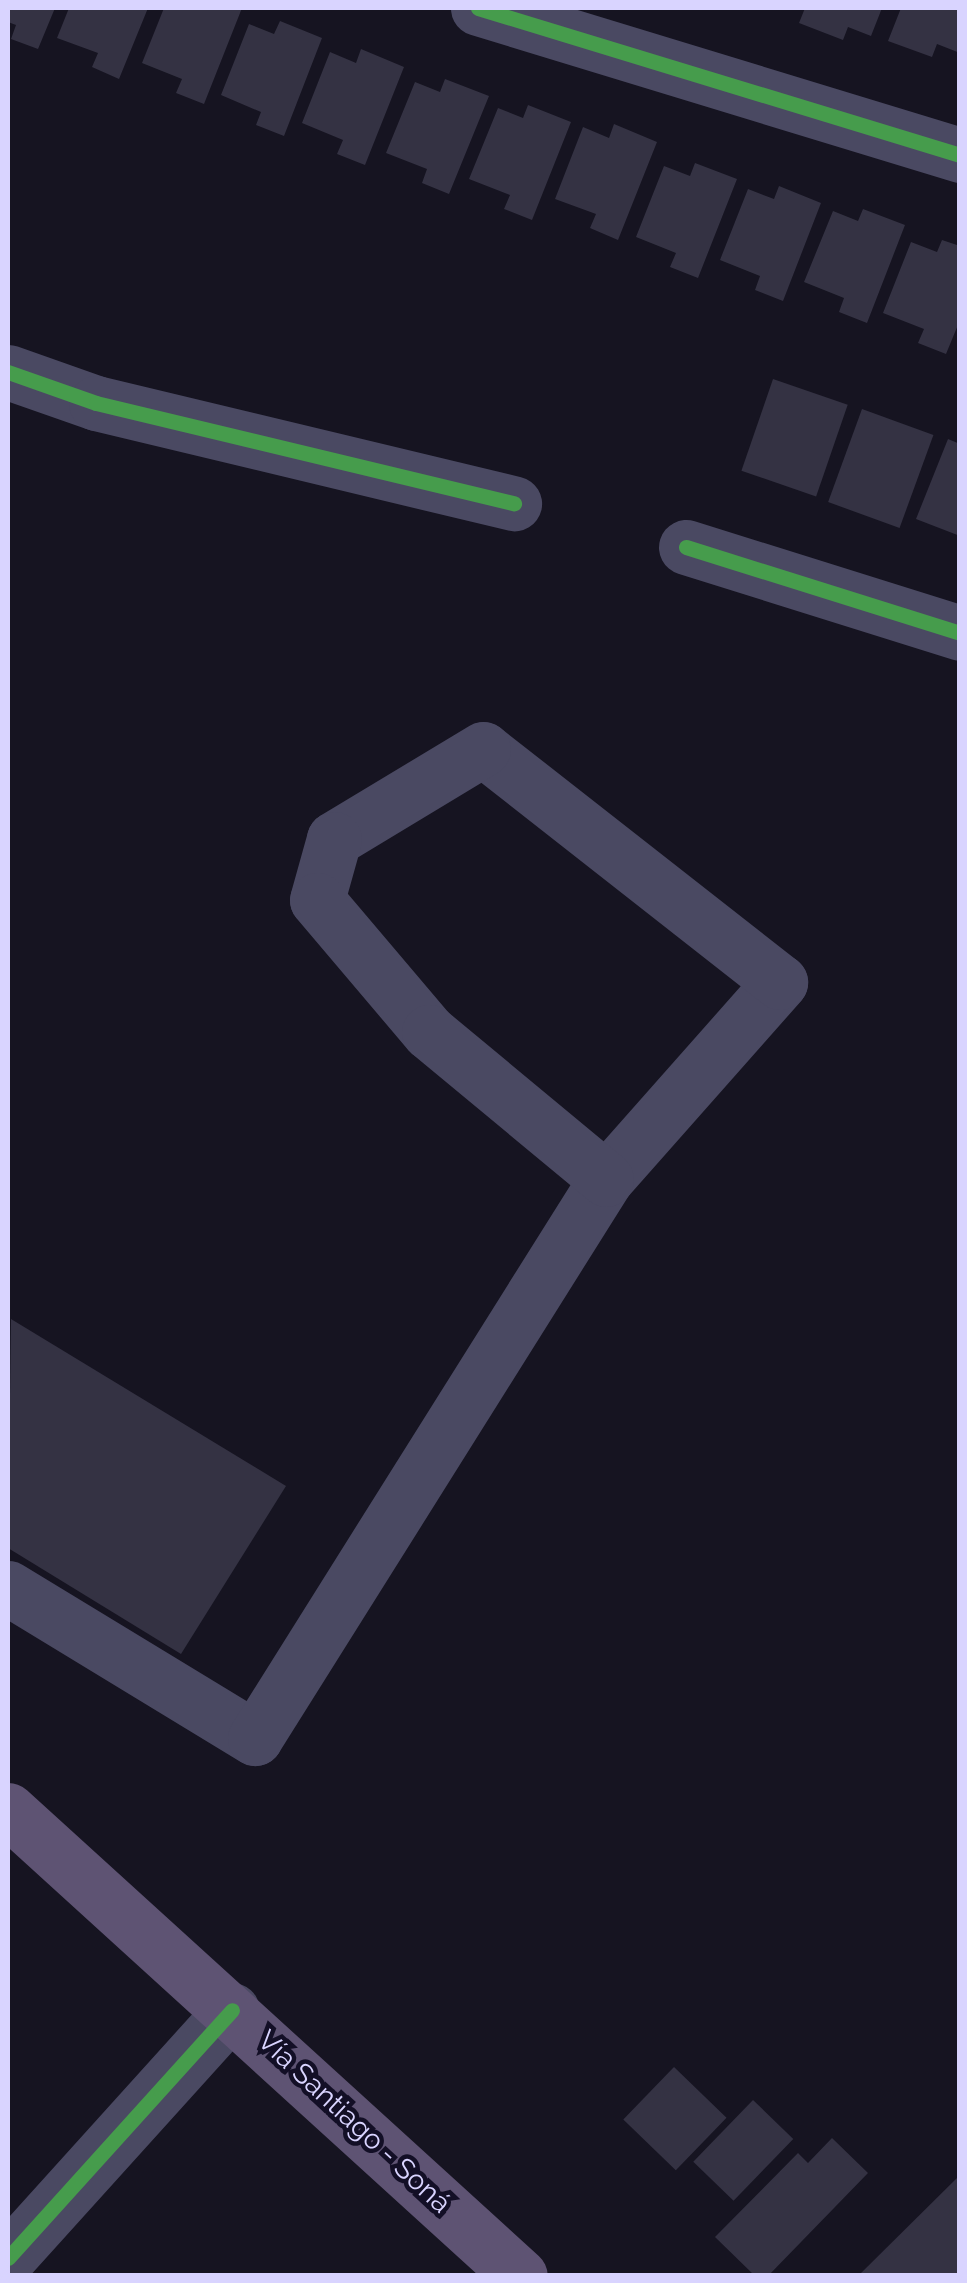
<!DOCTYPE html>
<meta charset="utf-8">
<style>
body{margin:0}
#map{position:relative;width:967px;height:2283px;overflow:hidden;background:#161421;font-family:Raleway,sans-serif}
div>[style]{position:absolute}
.building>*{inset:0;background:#343243;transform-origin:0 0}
.minor>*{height:55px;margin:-27.5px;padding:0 27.5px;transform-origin:27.5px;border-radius:27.5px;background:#4a4962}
.major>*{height:55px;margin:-27.5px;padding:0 27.5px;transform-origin:27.5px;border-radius:27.5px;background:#5e5373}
.cycleway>*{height:15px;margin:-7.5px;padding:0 7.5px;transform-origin:7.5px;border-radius:7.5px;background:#469c4c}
span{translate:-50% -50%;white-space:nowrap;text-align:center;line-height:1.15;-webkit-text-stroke:9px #130f26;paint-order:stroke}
.street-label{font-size:28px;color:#d9d4ff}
.frame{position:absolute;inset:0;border:10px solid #d9d4ff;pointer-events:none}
</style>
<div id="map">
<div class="building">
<div style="clip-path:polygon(8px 8px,55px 8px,38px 49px,11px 39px,16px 25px,8px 22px)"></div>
<div style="clip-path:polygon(69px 8px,148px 8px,119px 79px,92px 67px,98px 53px,57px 38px)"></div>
<div style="clip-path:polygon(164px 8px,242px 8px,204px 104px,176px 93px,182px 79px,142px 63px)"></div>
<div style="clip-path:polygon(805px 8px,882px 8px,871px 36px,848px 27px,843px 40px,799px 23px)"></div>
<div style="clip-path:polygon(901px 8px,960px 8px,960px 53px,937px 44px,932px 57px,888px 41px)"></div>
<div style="clip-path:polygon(280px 21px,322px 38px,284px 136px,256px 125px,261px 112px,221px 95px,249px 24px,274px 34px)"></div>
<div style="clip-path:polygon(361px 49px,404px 67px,365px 165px,337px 154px,343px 140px,302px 123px,330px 52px,356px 63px)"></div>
<div style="clip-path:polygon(445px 79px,489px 96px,449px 194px,422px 183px,427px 169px,386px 153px,415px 82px,440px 92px)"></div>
<div style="clip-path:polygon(528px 105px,571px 122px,532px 220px,504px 209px,510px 195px,469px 179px,498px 108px,523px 118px)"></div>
<div style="clip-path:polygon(614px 124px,657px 142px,618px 240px,590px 228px,596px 214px,555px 199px,583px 127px,609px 138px)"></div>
<div style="clip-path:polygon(695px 163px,737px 179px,698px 278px,670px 267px,676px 253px,636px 237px,664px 166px,690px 176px)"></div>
<div style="clip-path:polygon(779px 186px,821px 203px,783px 301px,755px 290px,760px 276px,720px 260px,748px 189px,774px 199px)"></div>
<div style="clip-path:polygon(863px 209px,905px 225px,867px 323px,839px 312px,844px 298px,804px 282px,833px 211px,858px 221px)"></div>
<div style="clip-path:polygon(942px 240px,960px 246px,960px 320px,946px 354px,918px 343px,924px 329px,883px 313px,911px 242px,937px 252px)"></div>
<div style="left:773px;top:379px;width:79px;height:97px;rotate:19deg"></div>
<div style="left:862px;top:409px;width:76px;height:99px;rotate:20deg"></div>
<div style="clip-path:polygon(948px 439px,960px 444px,960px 536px,916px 519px)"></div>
<div style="clip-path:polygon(11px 1319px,286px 1486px,181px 1654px,8px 1548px)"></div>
<div style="left:674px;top:2067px;width:73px;height:73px;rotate:44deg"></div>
<div style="left:753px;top:2100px;width:56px;height:86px;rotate:44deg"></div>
<div style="clip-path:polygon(832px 2138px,868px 2173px,768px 2276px,755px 2276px,715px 2237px,798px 2153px,808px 2163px)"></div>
<div style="clip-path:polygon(960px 2175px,960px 2276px,858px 2276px)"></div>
</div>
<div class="minor">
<div style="left:478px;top:8px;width:504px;rotate:16.96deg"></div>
<div style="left:8px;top:372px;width:93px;rotate:19.4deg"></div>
<div style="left:96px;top:403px;width:430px;rotate:13.5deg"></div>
<div style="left:686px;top:547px;width:287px;rotate:17.4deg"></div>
<div style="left:8px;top:1588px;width:289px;rotate:31.3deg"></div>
<div style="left:255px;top:1738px;width:660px;rotate:-57.88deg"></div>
<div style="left:606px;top:1179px;width:263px;rotate:-48.5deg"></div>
<div style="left:780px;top:982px;width:377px;rotate:-141.9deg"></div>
<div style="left:483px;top:749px;width:174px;rotate:148.9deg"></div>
<div style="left:334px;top:839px;width:63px;rotate:105.6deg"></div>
<div style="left:317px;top:900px;width:173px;rotate:49.7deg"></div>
<div style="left:429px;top:1032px;width:230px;rotate:39.7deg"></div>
<div style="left:8px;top:2258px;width:334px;rotate:-47.9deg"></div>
</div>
<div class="major">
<div style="left:8px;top:1810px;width:692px;rotate:42.31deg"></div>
</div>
<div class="cycleway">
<div style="left:478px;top:8px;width:504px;rotate:16.96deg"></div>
<div style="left:8px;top:372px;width:93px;rotate:19.4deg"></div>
<div style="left:96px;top:403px;width:430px;rotate:13.5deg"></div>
<div style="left:686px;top:547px;width:287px;rotate:17.4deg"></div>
<div style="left:8px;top:2258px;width:334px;rotate:-47.9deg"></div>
</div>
<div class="street-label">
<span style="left:354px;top:2122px;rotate:43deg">Vía Santiago - Soná</span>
</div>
<div class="frame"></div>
</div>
